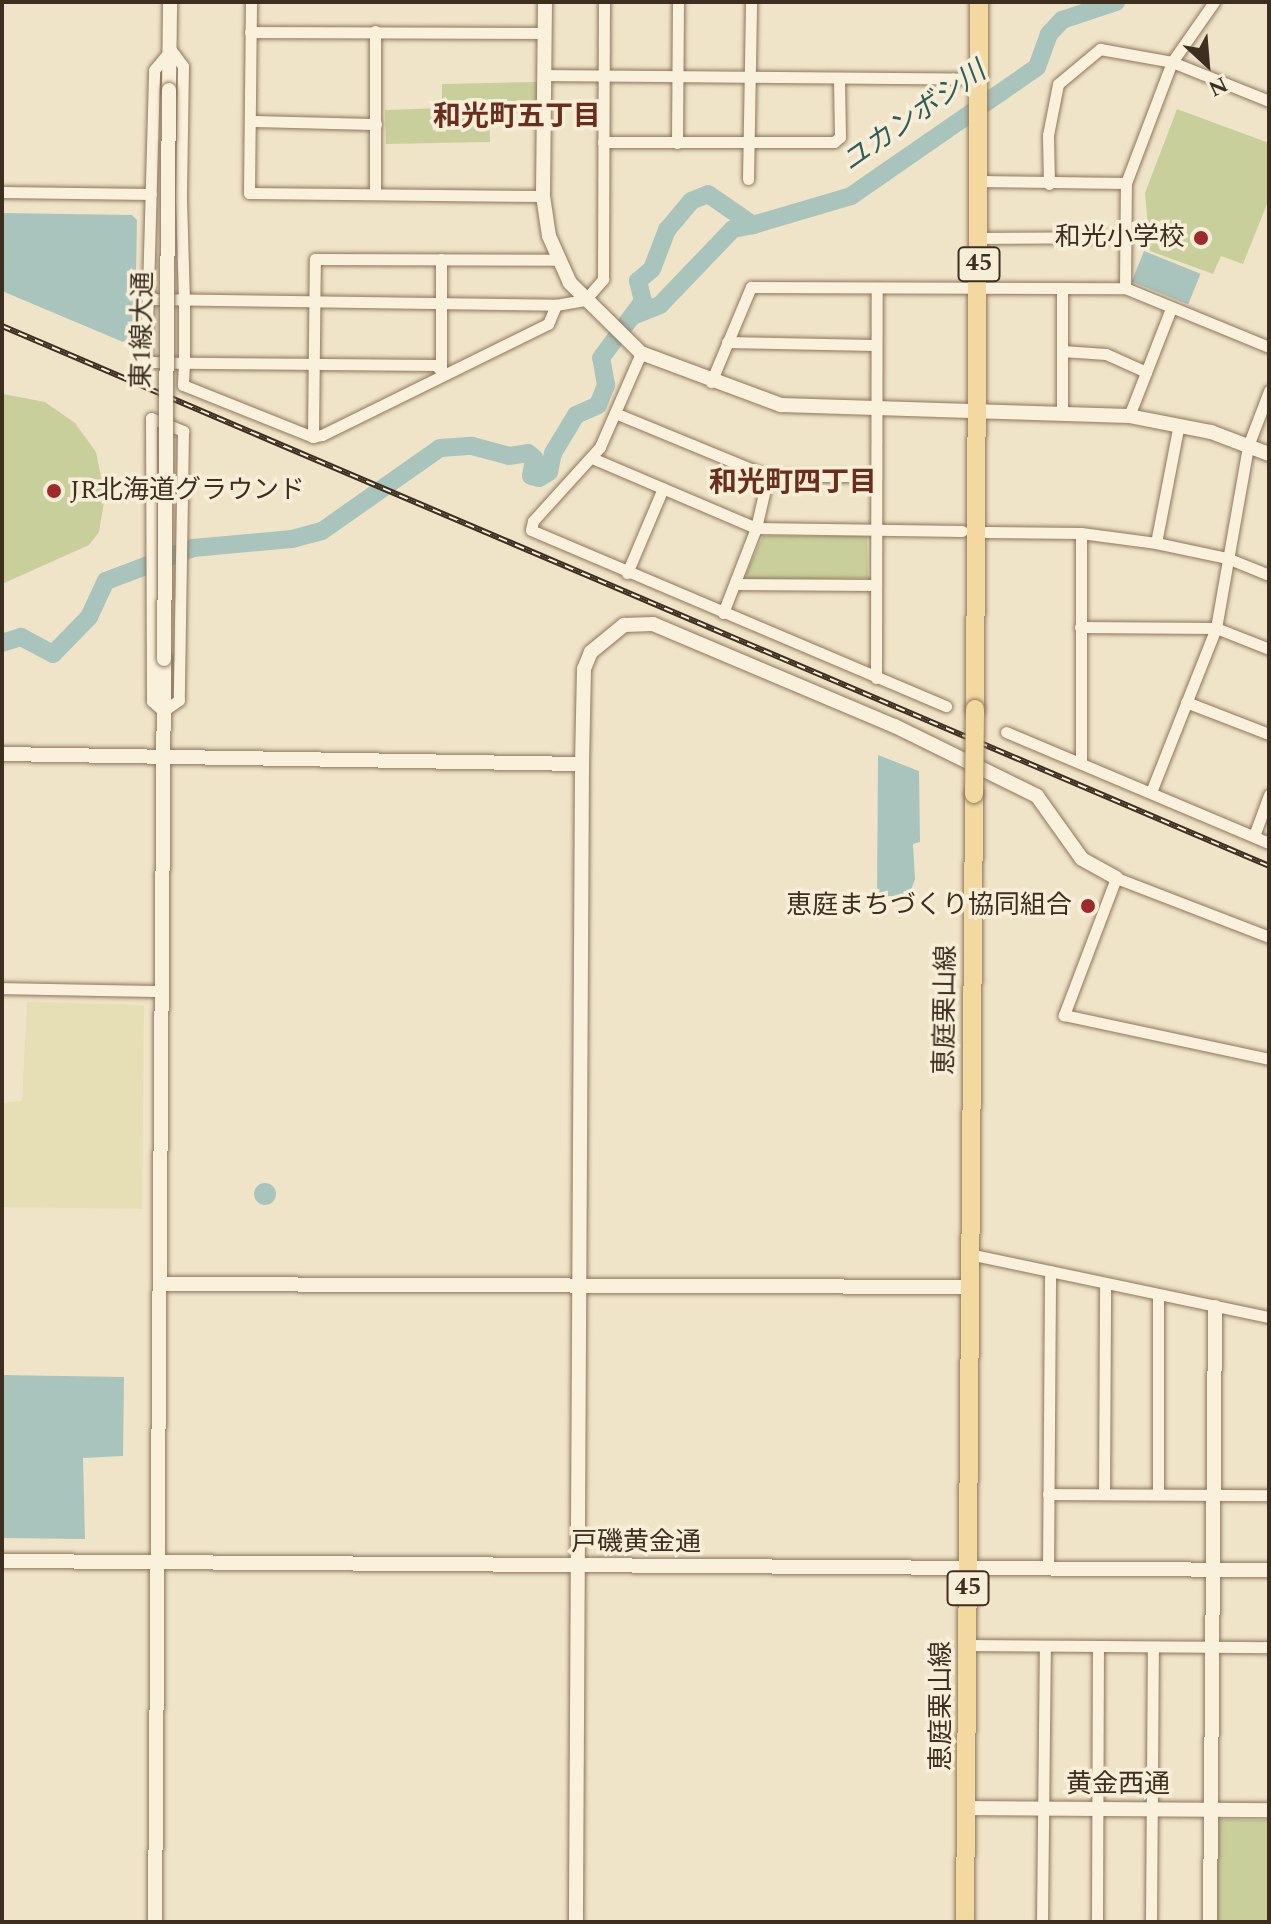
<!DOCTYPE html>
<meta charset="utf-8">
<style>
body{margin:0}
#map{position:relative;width:1271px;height:1924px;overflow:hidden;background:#f0e4c8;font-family:Spectral,"Noto Sans JP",serif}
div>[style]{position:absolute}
.farmland>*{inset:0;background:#e6deb5}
.green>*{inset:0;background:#c9cf9b;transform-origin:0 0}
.water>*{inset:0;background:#a9c4bc;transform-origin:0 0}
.round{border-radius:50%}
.river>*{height:18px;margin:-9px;padding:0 9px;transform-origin:9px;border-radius:9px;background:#a9c4bc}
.roads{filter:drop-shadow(0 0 2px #8d765c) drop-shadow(0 0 2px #8d765c)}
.minor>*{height:11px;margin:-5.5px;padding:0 5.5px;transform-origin:5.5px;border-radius:5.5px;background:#faf1dc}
.tertiary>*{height:14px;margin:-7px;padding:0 7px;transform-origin:7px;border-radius:7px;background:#faf1dc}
.primary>*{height:18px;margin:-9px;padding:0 9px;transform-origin:9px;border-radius:9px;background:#f3d9a0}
.rail>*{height:6px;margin-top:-3px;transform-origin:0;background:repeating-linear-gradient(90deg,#f7eed8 0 9px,#3d2e20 0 18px);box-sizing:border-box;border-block:2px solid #3d2e20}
.bridges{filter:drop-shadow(0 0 2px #8d765c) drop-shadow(0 0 2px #8d765c)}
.tertiary-bridge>*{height:14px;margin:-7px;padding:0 7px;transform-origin:7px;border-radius:7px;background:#faf1dc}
.primary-bridge>*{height:18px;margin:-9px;padding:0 9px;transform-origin:9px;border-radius:9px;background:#f3d9a0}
.dots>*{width:22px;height:22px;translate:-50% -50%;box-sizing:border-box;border:4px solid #f7eed8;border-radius:50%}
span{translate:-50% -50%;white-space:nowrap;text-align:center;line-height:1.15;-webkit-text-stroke:7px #f7eed8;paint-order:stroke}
.shield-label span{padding:2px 6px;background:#f7eed8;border:2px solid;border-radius:6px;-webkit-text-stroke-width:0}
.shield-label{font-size:24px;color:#3d2e20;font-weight:700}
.poi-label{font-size:26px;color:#3d2e20}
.right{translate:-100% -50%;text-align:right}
.left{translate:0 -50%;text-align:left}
.street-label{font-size:26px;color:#3d2e20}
.neighbourhood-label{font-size:28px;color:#6b2e1e;font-weight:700}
.water-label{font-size:28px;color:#2f5d5a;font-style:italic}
.frame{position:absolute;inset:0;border:4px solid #3d2e20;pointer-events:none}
.north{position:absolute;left:1167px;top:24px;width:80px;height:80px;-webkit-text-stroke:6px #f7eed8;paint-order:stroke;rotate:154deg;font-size:22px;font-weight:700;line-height:32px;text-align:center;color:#3d2e20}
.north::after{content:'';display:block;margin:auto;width:28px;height:36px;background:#3d2e20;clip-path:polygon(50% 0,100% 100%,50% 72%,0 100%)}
</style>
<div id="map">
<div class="farmland">
<div style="clip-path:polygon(27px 1002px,144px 1005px,142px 1209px,2px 1207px,2px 1103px,22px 1101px)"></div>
</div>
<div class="green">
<div style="clip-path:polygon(537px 82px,537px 113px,489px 114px,490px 142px,386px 144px,385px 110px,442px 108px,442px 84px)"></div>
<div style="clip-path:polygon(1177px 109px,1269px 143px,1269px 199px,1243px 264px,1221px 256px,1213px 274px,1150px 251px,1145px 193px)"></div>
<div style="clip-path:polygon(3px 394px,45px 402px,75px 423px,96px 452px,105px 496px,99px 532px,89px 545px,2px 584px)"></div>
<div style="clip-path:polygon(763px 536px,867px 536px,868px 578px,749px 580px,746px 574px)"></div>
<div style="left:1218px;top:1819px;width:51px;height:103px;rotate:1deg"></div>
</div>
<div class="water">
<div style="clip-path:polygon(2px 213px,132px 215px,137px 220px,135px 334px,123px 342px,2px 291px)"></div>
<div style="left:1144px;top:251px;width:61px;height:33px;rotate:22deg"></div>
<div style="clip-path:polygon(878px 755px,919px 771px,920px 842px,913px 844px,915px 879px,909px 896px,877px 896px)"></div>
<div class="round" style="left:254px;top:1183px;width:22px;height:22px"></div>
<div style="clip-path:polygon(2px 1375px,124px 1377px,123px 1456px,83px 1458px,85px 1539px,2px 1538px)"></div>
</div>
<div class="river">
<div style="left:633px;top:316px;width:29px;rotate:-22deg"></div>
<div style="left:660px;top:305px;width:105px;rotate:-46.2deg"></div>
<div style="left:733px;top:229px;width:20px;rotate:-11deg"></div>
<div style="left:2px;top:643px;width:20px;rotate:-18deg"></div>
<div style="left:21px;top:637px;width:36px;rotate:28deg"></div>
<div style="left:53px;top:654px;width:52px;rotate:-45.8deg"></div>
<div style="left:89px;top:617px;width:40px;rotate:-65deg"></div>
<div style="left:106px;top:581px;width:93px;rotate:-20.8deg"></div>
<div style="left:193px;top:548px;width:99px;rotate:-5.2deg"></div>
<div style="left:292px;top:539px;width:31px;rotate:-15deg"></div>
<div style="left:322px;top:531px;width:144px;rotate:-35.1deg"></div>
<div style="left:440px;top:448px;width:32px;rotate:-4deg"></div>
<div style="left:472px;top:446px;width:38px;rotate:15deg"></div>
<div style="left:509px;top:456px;width:19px;rotate:-9deg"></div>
<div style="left:528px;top:453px;width:8px;rotate:40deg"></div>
<div style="left:534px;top:458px;width:18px;rotate:99deg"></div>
<div style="left:531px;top:476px;width:8px;rotate:14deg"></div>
<div style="left:539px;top:478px;width:12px;rotate:-31deg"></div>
<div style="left:549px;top:472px;width:19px;rotate:-78deg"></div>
<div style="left:553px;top:453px;width:44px;rotate:-58.8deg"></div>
<div style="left:576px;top:415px;width:24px;rotate:-24deg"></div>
<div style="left:598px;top:405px;width:22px;rotate:-68deg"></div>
<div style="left:606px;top:385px;width:27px;rotate:-100deg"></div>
<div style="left:601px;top:358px;width:71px;rotate:-53.6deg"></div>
<div style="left:643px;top:301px;width:21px;rotate:-104deg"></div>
<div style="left:638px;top:281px;width:18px;rotate:-41deg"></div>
<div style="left:652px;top:269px;width:42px;rotate:-69deg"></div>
<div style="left:667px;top:230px;width:38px;rotate:-50deg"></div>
<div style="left:691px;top:201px;width:18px;rotate:-22deg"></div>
<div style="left:708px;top:194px;width:55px;rotate:34.6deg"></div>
<div style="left:753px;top:225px;width:102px;rotate:-16.5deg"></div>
<div style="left:851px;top:196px;width:226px;rotate:-34.7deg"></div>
<div style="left:1037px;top:67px;width:35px;rotate:-70deg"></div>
<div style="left:1049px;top:34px;width:19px;rotate:-47deg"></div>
<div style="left:1062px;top:20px;width:57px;rotate:-18.4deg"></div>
</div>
<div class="roads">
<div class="minor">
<div style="left:251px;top:2px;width:191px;rotate:90.6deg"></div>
<div style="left:249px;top:193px;width:294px;rotate:0.6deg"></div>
<div style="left:250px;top:32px;width:295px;rotate:0.2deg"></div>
<div style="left:544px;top:75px;width:435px;rotate:0.5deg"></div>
<div style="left:250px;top:121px;width:126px;rotate:1.4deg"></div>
<div style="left:603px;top:142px;width:231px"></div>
<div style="left:834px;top:142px;width:8px;rotate:-40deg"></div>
<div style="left:840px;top:137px;width:59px;rotate:-91deg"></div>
<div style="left:677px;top:143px;width:141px;rotate:-89.6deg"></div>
<div style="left:748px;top:179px;width:177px;rotate:-89deg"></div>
<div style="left:978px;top:181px;width:148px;rotate:0.8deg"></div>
<div style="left:1049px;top:184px;width:49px;rotate:-91.2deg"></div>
<div style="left:1048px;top:135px;width:52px;rotate:-78.9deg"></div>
<div style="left:1058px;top:84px;width:55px;rotate:-39.8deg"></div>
<div style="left:1100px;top:49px;width:73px;rotate:10.2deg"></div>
<div style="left:1172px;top:62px;width:105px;rotate:21.9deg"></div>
<div style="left:2px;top:192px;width:149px;rotate:0.8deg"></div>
<div style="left:375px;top:194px;width:163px;rotate:-90deg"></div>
<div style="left:979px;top:238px;width:146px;rotate:-0.4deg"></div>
<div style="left:441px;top:259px;width:108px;rotate:90deg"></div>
<div style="left:1125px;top:288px;width:105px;rotate:-89.5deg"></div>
<div style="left:1126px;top:183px;width:129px;rotate:-69.2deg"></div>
<div style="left:1172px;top:62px;width:73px;rotate:-55deg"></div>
<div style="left:148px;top:299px;width:408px;rotate:0.8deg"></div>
<div style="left:556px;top:305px;width:29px;rotate:-10deg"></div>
<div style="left:585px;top:300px;width:28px;rotate:-49deg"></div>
<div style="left:603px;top:279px;width:277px;rotate:-89.8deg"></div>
<div style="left:727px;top:342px;width:147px;rotate:1.2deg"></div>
<div style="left:1062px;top:351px;width:44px;rotate:3.9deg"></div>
<div style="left:1106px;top:354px;width:44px;rotate:24.2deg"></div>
<div style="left:641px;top:353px;width:103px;rotate:113.6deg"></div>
<div style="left:600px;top:447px;width:100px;rotate:132.2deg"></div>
<div style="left:533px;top:521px;width:9px;rotate:103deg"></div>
<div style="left:531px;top:530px;width:451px;rotate:23deg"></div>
<div style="left:444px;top:374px;width:12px;rotate:-132deg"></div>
<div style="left:436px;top:365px;width:252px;rotate:-179.5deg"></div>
<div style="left:184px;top:363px;width:38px;rotate:-178deg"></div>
<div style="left:146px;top:362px;width:292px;rotate:-88.4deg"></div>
<div style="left:154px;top:70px;width:26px;rotate:-50deg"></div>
<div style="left:171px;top:50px;width:20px;rotate:53deg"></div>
<div style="left:183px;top:66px;width:134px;rotate:90.9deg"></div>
<div style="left:181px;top:200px;width:102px;rotate:88.3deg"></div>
<div style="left:184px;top:302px;width:61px;rotate:90deg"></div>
<div style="left:184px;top:363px;width:22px;rotate:93deg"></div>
<div style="left:183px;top:385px;width:140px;rotate:21.8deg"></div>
<div style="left:313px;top:437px;width:9px;rotate:-13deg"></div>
<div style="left:322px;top:435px;width:252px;rotate:-26.2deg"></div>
<div style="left:548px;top:324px;width:21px;rotate:-67deg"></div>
<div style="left:711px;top:382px;width:103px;rotate:-67.2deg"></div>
<div style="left:751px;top:287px;width:374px;rotate:0.2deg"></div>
<div style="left:1125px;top:288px;width:156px;rotate:22.3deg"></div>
<div style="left:615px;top:413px;width:165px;rotate:22.4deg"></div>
<div style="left:768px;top:476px;width:107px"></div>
<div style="left:1062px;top:413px;width:124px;rotate:-90deg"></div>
<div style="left:1129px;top:416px;width:116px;rotate:-68.7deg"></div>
<div style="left:151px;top:418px;width:35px;rotate:22deg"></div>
<div style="left:183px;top:431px;width:269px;rotate:90.9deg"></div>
<div style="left:179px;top:700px;width:19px;rotate:145deg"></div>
<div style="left:163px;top:711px;width:15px;rotate:-138deg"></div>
<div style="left:152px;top:701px;width:283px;rotate:-90.2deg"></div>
<div style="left:313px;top:437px;width:178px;rotate:-89.4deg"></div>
<div style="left:315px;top:259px;width:243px;rotate:0.2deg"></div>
<div style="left:592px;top:458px;width:178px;rotate:23.1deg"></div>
<div style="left:756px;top:528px;width:206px;rotate:0.8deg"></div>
<div style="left:986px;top:532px;width:95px;rotate:0.6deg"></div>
<div style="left:1081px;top:533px;width:76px;rotate:7.6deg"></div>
<div style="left:1156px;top:543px;width:73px;rotate:11.9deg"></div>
<div style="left:1227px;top:558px;width:45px;rotate:22deg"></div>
<div style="left:1156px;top:543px;width:121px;rotate:-79.1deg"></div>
<div style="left:627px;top:573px;width:92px;rotate:-67deg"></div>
<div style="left:735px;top:584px;width:140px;rotate:0.4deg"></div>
<div style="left:723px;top:613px;width:91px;rotate:-68.8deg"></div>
<div style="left:756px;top:528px;width:53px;rotate:-77deg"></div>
<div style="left:1080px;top:627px;width:136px;rotate:0.4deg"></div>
<div style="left:1216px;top:628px;width:57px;rotate:21.6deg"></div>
<div style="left:876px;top:678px;width:390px;rotate:-89.9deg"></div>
<div style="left:1186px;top:702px;width:89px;rotate:21.1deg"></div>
<div style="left:1006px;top:732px;width:285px;rotate:22.9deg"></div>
<div style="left:1081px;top:763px;width:230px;rotate:-90deg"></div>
<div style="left:1151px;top:792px;width:176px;rotate:-68.4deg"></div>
<div style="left:1216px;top:628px;width:185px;rotate:-80deg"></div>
<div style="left:1248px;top:446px;width:59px;rotate:-69.1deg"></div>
<div style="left:1254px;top:836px;width:44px;rotate:-69.9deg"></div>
<div style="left:1269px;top:937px;width:164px;rotate:-158.9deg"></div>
<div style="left:1116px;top:878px;width:147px;rotate:110.8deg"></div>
<div style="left:1064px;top:1015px;width:210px;rotate:12.1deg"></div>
<div style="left:2px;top:988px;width:159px;rotate:1.1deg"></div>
<div style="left:969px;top:1254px;width:307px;rotate:11.9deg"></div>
<div style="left:1048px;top:1494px;width:221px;rotate:0.3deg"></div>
<div style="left:1104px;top:1494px;width:211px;rotate:-89.7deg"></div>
<div style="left:1158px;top:1494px;width:198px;rotate:-90deg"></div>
<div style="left:1048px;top:1569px;width:298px;rotate:-89.6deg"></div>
<div style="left:968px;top:1645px;width:301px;rotate:0.4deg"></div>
<div style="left:1042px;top:1922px;width:276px;rotate:-89.4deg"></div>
<div style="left:1097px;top:1922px;width:276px;rotate:-89.8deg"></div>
<div style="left:1151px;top:1922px;width:275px;rotate:-89.6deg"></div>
</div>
<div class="tertiary">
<div style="left:545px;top:2px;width:194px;rotate:90.6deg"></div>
<div style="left:543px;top:196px;width:40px;rotate:81.5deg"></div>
<div style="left:549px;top:236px;width:51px;rotate:65.9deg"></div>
<div style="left:570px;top:283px;width:100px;rotate:44.6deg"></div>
<div style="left:641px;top:353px;width:149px;rotate:20.4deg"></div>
<div style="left:781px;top:405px;width:348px;rotate:1.8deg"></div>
<div style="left:1129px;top:416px;width:84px;rotate:11deg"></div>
<div style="left:1211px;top:432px;width:62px;rotate:20.8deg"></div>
<div style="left:169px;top:90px;width:88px;rotate:-89.3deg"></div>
<div style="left:2px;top:754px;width:580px;rotate:0.99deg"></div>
<div style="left:582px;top:764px;width:1158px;rotate:90.3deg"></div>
<div style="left:582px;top:764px;width:95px;rotate:-88.8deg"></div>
<div style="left:584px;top:669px;width:18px;rotate:-68deg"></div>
<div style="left:591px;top:652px;width:43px;rotate:-39.3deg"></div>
<div style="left:624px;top:625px;width:29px;rotate:-2deg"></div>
<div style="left:653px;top:624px;width:263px;rotate:22.9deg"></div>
<div style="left:895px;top:726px;width:158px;rotate:26.2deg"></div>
<div style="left:1037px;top:796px;width:77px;rotate:54.5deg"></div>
<div style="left:1082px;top:859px;width:39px;rotate:29deg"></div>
<div style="left:160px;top:1284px;width:809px;rotate:0.21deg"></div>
<div style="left:2px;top:1561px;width:1267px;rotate:0.41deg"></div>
<div style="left:967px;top:1808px;width:302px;rotate:0.4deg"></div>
<div style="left:155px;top:1922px;width:1263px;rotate:-89.59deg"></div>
<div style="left:1210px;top:1922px;width:615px;rotate:-89.53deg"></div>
</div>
<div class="primary">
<div style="left:975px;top:709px;width:707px;rotate:-89.68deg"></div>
<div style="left:965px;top:1922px;width:1128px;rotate:-89.54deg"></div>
</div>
</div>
<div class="rail">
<div style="left:2px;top:326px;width:1377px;rotate:23.08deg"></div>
</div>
<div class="bridges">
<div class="tertiary-bridge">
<div style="left:164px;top:659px;width:569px;rotate:-89.5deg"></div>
</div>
<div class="primary-bridge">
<div style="left:974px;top:794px;width:85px;rotate:-89.3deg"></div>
</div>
</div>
<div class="dots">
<div style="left:1201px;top:238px;background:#9e2a2b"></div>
<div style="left:54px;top:491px;background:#9e2a2b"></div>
<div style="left:1088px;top:906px;background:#9e2a2b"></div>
</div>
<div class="shield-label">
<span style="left:979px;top:264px">45</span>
<span style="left:968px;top:1588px">45</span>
</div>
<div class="poi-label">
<span class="right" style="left:1185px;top:238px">和光小学校</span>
<span class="left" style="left:70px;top:491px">JR北海道グラウンド</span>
<span class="right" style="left:1072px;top:906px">恵庭まちづくり協同組合</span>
</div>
<div class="street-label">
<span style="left:143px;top:330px;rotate:-89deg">東1線大通</span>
<span style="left:946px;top:1010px;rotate:-89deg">恵庭栗山線</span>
<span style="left:636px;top:1543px">戸磯黄金通</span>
<span style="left:942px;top:1706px;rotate:-90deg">恵庭栗山線</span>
<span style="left:1118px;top:1785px">黄金西通</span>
</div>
<div class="neighbourhood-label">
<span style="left:517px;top:117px">和光町五丁目</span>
<span style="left:793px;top:483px">和光町四丁目</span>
</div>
<div class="water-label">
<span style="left:914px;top:117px;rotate:-35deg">ユカンボシ川</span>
</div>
<div class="frame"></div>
<div class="north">N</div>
</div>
